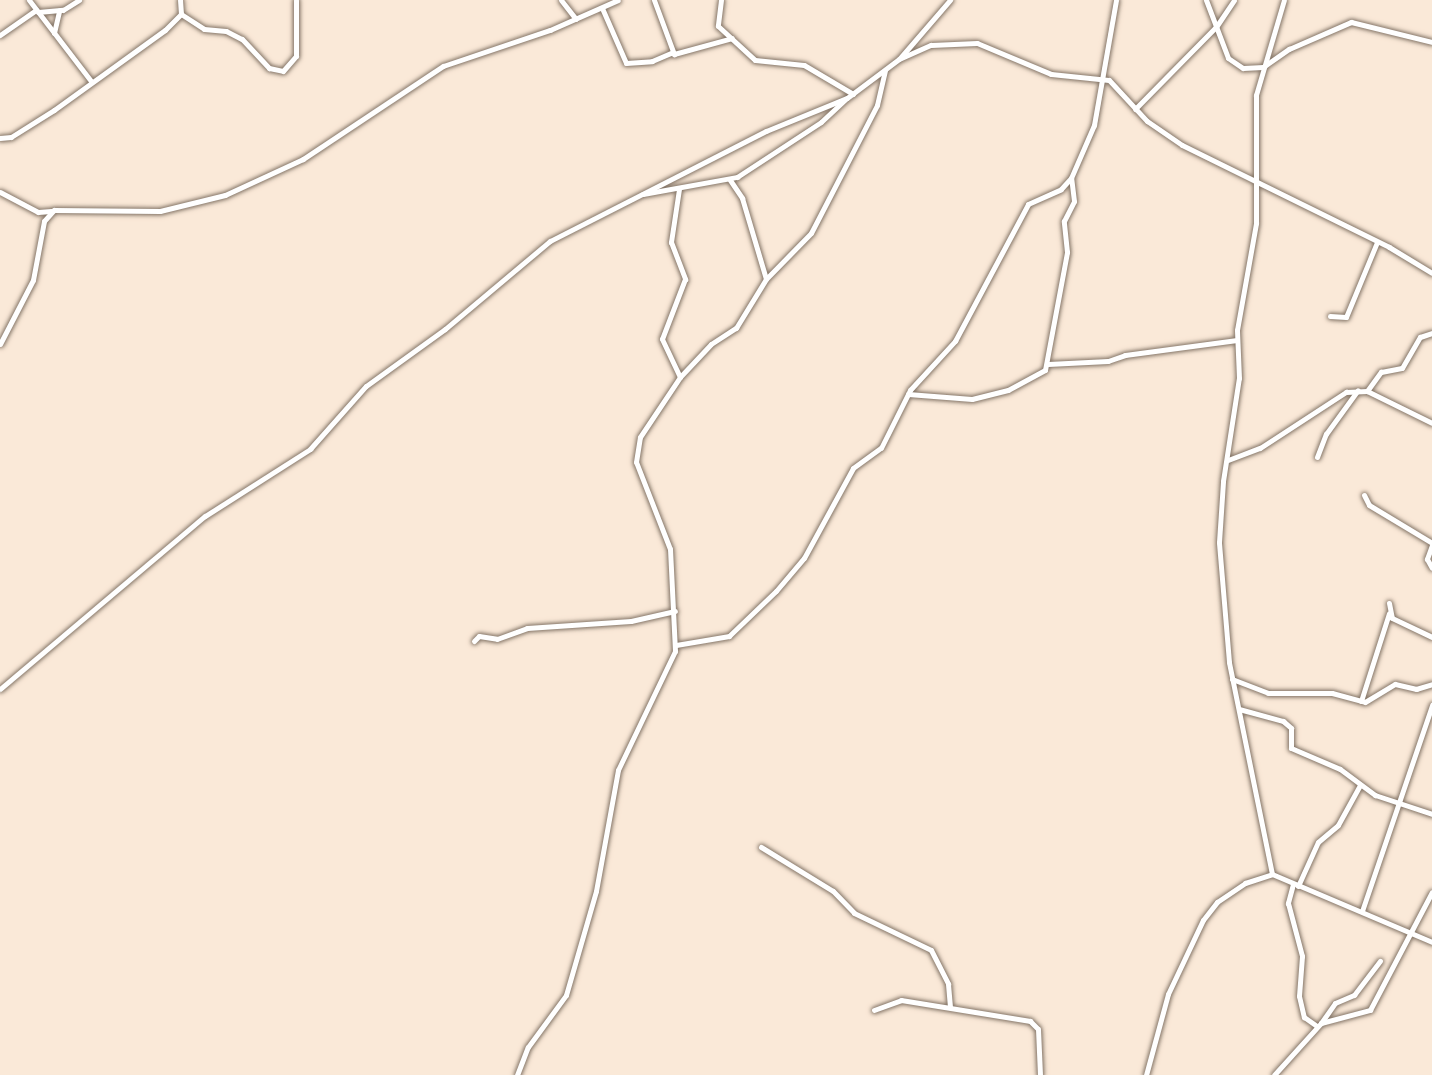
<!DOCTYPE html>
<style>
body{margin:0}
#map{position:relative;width:1432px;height:1075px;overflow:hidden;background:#fae9d8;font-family:"Roboto Condensed",sans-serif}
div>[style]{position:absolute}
.roads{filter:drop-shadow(0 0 2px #847567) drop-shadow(0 0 2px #847567)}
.minor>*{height:5px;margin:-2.5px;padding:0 2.5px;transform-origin:2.5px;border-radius:2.5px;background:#fff}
span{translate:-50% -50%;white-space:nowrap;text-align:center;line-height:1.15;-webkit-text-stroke:5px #fae9d8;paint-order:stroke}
</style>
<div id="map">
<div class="roads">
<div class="minor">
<div style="left:29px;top:0;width:102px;rotate:52.6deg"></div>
<div style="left:561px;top:0;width:24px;rotate:52deg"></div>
<div style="left:654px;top:0;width:58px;rotate:69.7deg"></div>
<div style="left:674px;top:54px;width:60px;rotate:-15.4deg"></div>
<div style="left:721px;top:0;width:26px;rotate:97deg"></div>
<div style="left:718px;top:26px;width:50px;rotate:42.6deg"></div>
<div style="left:755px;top:60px;width:49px;rotate:5.8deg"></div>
<div style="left:804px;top:65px;width:57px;rotate:30.6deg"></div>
<div style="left:1206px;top:0;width:62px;rotate:69.2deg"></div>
<div style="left:1228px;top:58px;width:18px;rotate:34deg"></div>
<div style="left:1243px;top:68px;width:20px;rotate:-3deg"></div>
<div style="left:1263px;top:67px;width:32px;rotate:-35deg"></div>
<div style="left:1289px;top:49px;width:68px;rotate:-23.5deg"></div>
<div style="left:1351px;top:22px;width:83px;rotate:13.9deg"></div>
<div style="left:602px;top:8px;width:60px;rotate:66.4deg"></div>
<div style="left:626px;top:63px;width:26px;rotate:-4deg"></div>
<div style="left:652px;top:61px;width:21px;rotate:-23deg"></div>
<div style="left:38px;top:12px;width:25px;rotate:-5deg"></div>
<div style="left:63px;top:10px;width:19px;rotate:-32deg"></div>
<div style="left:181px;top:14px;width:27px;rotate:33deg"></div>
<div style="left:204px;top:29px;width:22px;rotate:5deg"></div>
<div style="left:226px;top:31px;width:18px;rotate:27deg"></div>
<div style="left:242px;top:39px;width:40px;rotate:47deg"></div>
<div style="left:269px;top:68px;width:14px;rotate:12deg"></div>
<div style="left:283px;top:71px;width:20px;rotate:-49deg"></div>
<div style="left:296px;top:56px;width:56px;rotate:-90deg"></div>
<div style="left:54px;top:33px;width:23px;rotate:-77deg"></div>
<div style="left:0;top:35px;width:44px;rotate:-34.8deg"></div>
<div style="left:900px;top:58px;width:77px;rotate:-49.2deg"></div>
<div style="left:1135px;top:109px;width:115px;rotate:-45.4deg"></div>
<div style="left:1216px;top:27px;width:32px;rotate:-56deg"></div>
<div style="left:0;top:138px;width:11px;rotate:-5deg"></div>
<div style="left:11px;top:137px;width:51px;rotate:-32.1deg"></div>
<div style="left:54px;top:110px;width:137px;rotate:-35.8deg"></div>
<div style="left:165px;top:30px;width:23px;rotate:-45deg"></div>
<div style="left:181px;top:14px;width:14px;rotate:-94deg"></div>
<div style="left:730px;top:180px;width:22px;rotate:56deg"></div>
<div style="left:742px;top:198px;width:84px;rotate:73.5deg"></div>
<div style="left:679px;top:189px;width:54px;rotate:98.6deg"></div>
<div style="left:671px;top:242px;width:40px;rotate:69deg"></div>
<div style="left:685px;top:279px;width:64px;rotate:111deg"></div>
<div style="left:662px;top:339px;width:42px;rotate:64.7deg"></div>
<div style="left:0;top:192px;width:43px;rotate:27.8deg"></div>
<div style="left:38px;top:212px;width:13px;rotate:-4deg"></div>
<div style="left:643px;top:194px;width:96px;rotate:-10.3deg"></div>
<div style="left:737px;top:177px;width:100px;rotate:-33.2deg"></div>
<div style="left:821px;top:122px;width:33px;rotate:-43deg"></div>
<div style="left:1330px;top:316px;width:16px;rotate:4deg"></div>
<div style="left:1346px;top:317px;width:81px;rotate:-67.5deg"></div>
<div style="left:0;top:344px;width:72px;rotate:-62.7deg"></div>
<div style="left:33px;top:280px;width:60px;rotate:-79.4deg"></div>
<div style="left:44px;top:221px;width:15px;rotate:-48deg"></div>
<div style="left:54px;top:210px;width:106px;rotate:0.5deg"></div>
<div style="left:160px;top:211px;width:67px;rotate:-13.8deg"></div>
<div style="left:225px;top:195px;width:86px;rotate:-24.8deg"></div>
<div style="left:303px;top:159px;width:168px;rotate:-33.6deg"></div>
<div style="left:443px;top:66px;width:113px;rotate:-18.6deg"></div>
<div style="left:550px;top:30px;width:74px;rotate:-23.8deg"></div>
<div style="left:1048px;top:364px;width:60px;rotate:-2.9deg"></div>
<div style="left:1108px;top:361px;width:18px;rotate:-19deg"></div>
<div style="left:1125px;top:355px;width:113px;rotate:-7.6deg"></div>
<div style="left:1367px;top:391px;width:24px;rotate:-54deg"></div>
<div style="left:1381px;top:372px;width:21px;rotate:-11deg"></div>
<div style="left:1402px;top:368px;width:36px;rotate:-60deg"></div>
<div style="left:1420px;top:337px;width:13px;rotate:-18deg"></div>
<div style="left:908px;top:394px;width:64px;rotate:4.5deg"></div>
<div style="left:972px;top:399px;width:37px;rotate:-14deg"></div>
<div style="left:1008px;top:390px;width:42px;rotate:-28.4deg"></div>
<div style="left:1045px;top:370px;width:120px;rotate:-79.4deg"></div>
<div style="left:1067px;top:252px;width:31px;rotate:-96deg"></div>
<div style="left:1064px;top:221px;width:22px;rotate:-63deg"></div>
<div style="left:1074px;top:201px;width:23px;rotate:-97deg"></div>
<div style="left:1317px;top:457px;width:25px;rotate:-69deg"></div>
<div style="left:1326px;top:434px;width:54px;rotate:-54deg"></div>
<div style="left:1228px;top:460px;width:34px;rotate:-21deg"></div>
<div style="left:1260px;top:448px;width:103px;rotate:-33.1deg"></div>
<div style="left:1346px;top:392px;width:21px;rotate:-3deg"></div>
<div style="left:1367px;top:391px;width:72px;rotate:26.2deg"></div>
<div style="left:1364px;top:495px;width:11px;rotate:63deg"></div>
<div style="left:1369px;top:505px;width:74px;rotate:31.1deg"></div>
<div style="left:1432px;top:545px;width:15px;rotate:110deg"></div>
<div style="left:1427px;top:559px;width:10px;rotate:61deg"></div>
<div style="left:1389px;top:603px;width:15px;rotate:79deg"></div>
<div style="left:1392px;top:618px;width:44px;rotate:25.4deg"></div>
<div style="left:474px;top:641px;width:7px;rotate:-45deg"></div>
<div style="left:479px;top:636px;width:18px;rotate:9deg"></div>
<div style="left:497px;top:639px;width:32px;rotate:-20deg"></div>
<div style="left:527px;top:628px;width:104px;rotate:-3.9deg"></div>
<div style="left:631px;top:621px;width:45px;rotate:-12.8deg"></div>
<div style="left:676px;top:645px;width:54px;rotate:-9.6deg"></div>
<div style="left:729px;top:636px;width:65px;rotate:-43.8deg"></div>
<div style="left:776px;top:591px;width:43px;rotate:-49.7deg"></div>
<div style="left:804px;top:558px;width:102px;rotate:-61.4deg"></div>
<div style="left:853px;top:468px;width:34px;rotate:-36deg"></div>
<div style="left:881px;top:448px;width:65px;rotate:-63.4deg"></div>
<div style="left:910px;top:390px;width:67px;rotate:-47.4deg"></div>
<div style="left:955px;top:341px;width:155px;rotate:-61.9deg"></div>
<div style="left:1028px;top:204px;width:36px;rotate:-24deg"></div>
<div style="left:1061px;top:189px;width:15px;rotate:-48deg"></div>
<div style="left:1071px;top:178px;width:58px;rotate:-66.5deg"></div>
<div style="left:1094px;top:125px;width:127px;rotate:-80deg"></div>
<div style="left:1232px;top:679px;width:39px;rotate:21deg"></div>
<div style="left:1268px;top:693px;width:64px"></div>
<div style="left:1332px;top:693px;width:34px;rotate:15deg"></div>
<div style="left:1365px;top:702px;width:35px;rotate:-31deg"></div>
<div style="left:1395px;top:684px;width:22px;rotate:13deg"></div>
<div style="left:1416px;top:689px;width:17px;rotate:-17deg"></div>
<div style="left:0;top:689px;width:268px;rotate:-40.2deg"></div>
<div style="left:205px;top:516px;width:125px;rotate:-32.5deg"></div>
<div style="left:310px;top:449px;width:84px;rotate:-48.4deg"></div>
<div style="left:366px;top:386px;width:97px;rotate:-35.8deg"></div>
<div style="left:445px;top:329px;width:137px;rotate:-40deg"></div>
<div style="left:550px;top:241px;width:242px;rotate:-27deg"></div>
<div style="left:766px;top:131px;width:87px;rotate:-22.2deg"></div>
<div style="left:847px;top:98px;width:65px;rotate:-36.9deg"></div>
<div style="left:899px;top:59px;width:35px;rotate:-24deg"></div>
<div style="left:931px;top:45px;width:46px;rotate:-2.5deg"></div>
<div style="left:977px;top:43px;width:80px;rotate:22.7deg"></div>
<div style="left:1051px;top:74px;width:58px;rotate:5.9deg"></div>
<div style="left:1109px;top:80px;width:56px;rotate:47.2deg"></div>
<div style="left:1147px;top:121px;width:42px;rotate:34.4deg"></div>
<div style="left:1182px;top:145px;width:231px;rotate:26.2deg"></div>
<div style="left:1389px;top:247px;width:50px;rotate:31.2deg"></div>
<div style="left:1361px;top:701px;width:92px;rotate:-72.3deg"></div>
<div style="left:1239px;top:709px;width:46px;rotate:15.3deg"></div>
<div style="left:1283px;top:721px;width:11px;rotate:41deg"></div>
<div style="left:1291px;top:728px;width:20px;rotate:90deg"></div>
<div style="left:1291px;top:748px;width:53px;rotate:23.2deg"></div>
<div style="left:1340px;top:769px;width:44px;rotate:36.6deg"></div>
<div style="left:1375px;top:795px;width:60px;rotate:18.4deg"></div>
<div style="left:761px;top:847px;width:84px;rotate:31.4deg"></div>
<div style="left:833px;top:891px;width:30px;rotate:46deg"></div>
<div style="left:854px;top:913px;width:85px;rotate:25.7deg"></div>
<div style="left:931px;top:950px;width:38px;rotate:63deg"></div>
<div style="left:948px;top:984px;width:23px;rotate:85deg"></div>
<div style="left:1272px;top:874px;width:216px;rotate:-101.5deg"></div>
<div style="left:1229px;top:662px;width:120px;rotate:-94.8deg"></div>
<div style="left:1219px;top:542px;width:61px;rotate:-86.2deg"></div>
<div style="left:1223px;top:481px;width:104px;rotate:-81.2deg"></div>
<div style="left:1239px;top:378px;width:48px;rotate:-92.4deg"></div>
<div style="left:1237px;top:330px;width:109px;rotate:-79.9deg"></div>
<div style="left:1256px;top:223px;width:128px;rotate:-90deg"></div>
<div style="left:1256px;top:95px;width:99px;rotate:-73.6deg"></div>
<div style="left:1293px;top:884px;width:20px;rotate:105deg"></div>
<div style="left:1288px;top:903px;width:55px;rotate:75.2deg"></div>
<div style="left:1302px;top:956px;width:40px;rotate:94.3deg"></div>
<div style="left:1299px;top:996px;width:22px;rotate:77deg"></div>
<div style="left:1304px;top:1017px;width:16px;rotate:35deg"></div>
<div style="left:1298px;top:886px;width:48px;rotate:-65.6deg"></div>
<div style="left:1318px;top:842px;width:26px;rotate:-40deg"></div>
<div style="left:1338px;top:825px;width:46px;rotate:-61.2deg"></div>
<div style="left:1362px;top:911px;width:218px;rotate:-71.2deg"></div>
<div style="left:874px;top:1010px;width:29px;rotate:-20deg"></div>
<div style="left:901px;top:1000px;width:131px;rotate:9.2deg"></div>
<div style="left:1030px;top:1021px;width:11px;rotate:45deg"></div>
<div style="left:1038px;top:1029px;width:46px;rotate:87.5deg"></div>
<div style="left:1321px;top:1023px;width:24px;rotate:-55deg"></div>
<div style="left:1335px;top:1003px;width:21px;rotate:-23deg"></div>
<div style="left:1354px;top:995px;width:43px;rotate:-52.6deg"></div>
<div style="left:517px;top:1075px;width:30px;rotate:-69deg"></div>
<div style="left:528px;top:1047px;width:64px;rotate:-53.8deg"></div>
<div style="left:566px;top:995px;width:108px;rotate:-73.9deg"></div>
<div style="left:596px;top:891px;width:123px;rotate:-79.7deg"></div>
<div style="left:618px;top:770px;width:132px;rotate:-64.4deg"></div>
<div style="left:675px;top:651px;width:102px;rotate:-92.8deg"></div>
<div style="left:670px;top:549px;width:93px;rotate:-111.3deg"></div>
<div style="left:636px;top:462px;width:25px;rotate:-81deg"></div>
<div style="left:640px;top:437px;width:72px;rotate:-56.3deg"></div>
<div style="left:680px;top:377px;width:45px;rotate:-46.8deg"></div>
<div style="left:711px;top:344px;width:30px;rotate:-33deg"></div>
<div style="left:736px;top:328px;width:57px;rotate:-58.5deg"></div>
<div style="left:766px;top:279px;width:64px;rotate:-45.6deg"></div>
<div style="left:811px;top:233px;width:144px;rotate:-62.7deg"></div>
<div style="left:877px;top:105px;width:35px;rotate:-77deg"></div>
<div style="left:1146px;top:1075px;width:84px;rotate:-74.8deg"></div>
<div style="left:1168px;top:994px;width:82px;rotate:-64.7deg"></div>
<div style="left:1203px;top:920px;width:23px;rotate:-52deg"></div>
<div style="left:1217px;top:902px;width:34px;rotate:-34deg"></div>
<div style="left:1245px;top:883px;width:28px;rotate:-18deg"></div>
<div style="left:1272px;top:874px;width:174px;rotate:23deg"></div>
<div style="left:1274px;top:1075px;width:70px;rotate:-47.9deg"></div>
<div style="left:1321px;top:1023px;width:51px;rotate:-14.9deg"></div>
<div style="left:1370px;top:1010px;width:133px;rotate:-62.3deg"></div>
</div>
</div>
</div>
